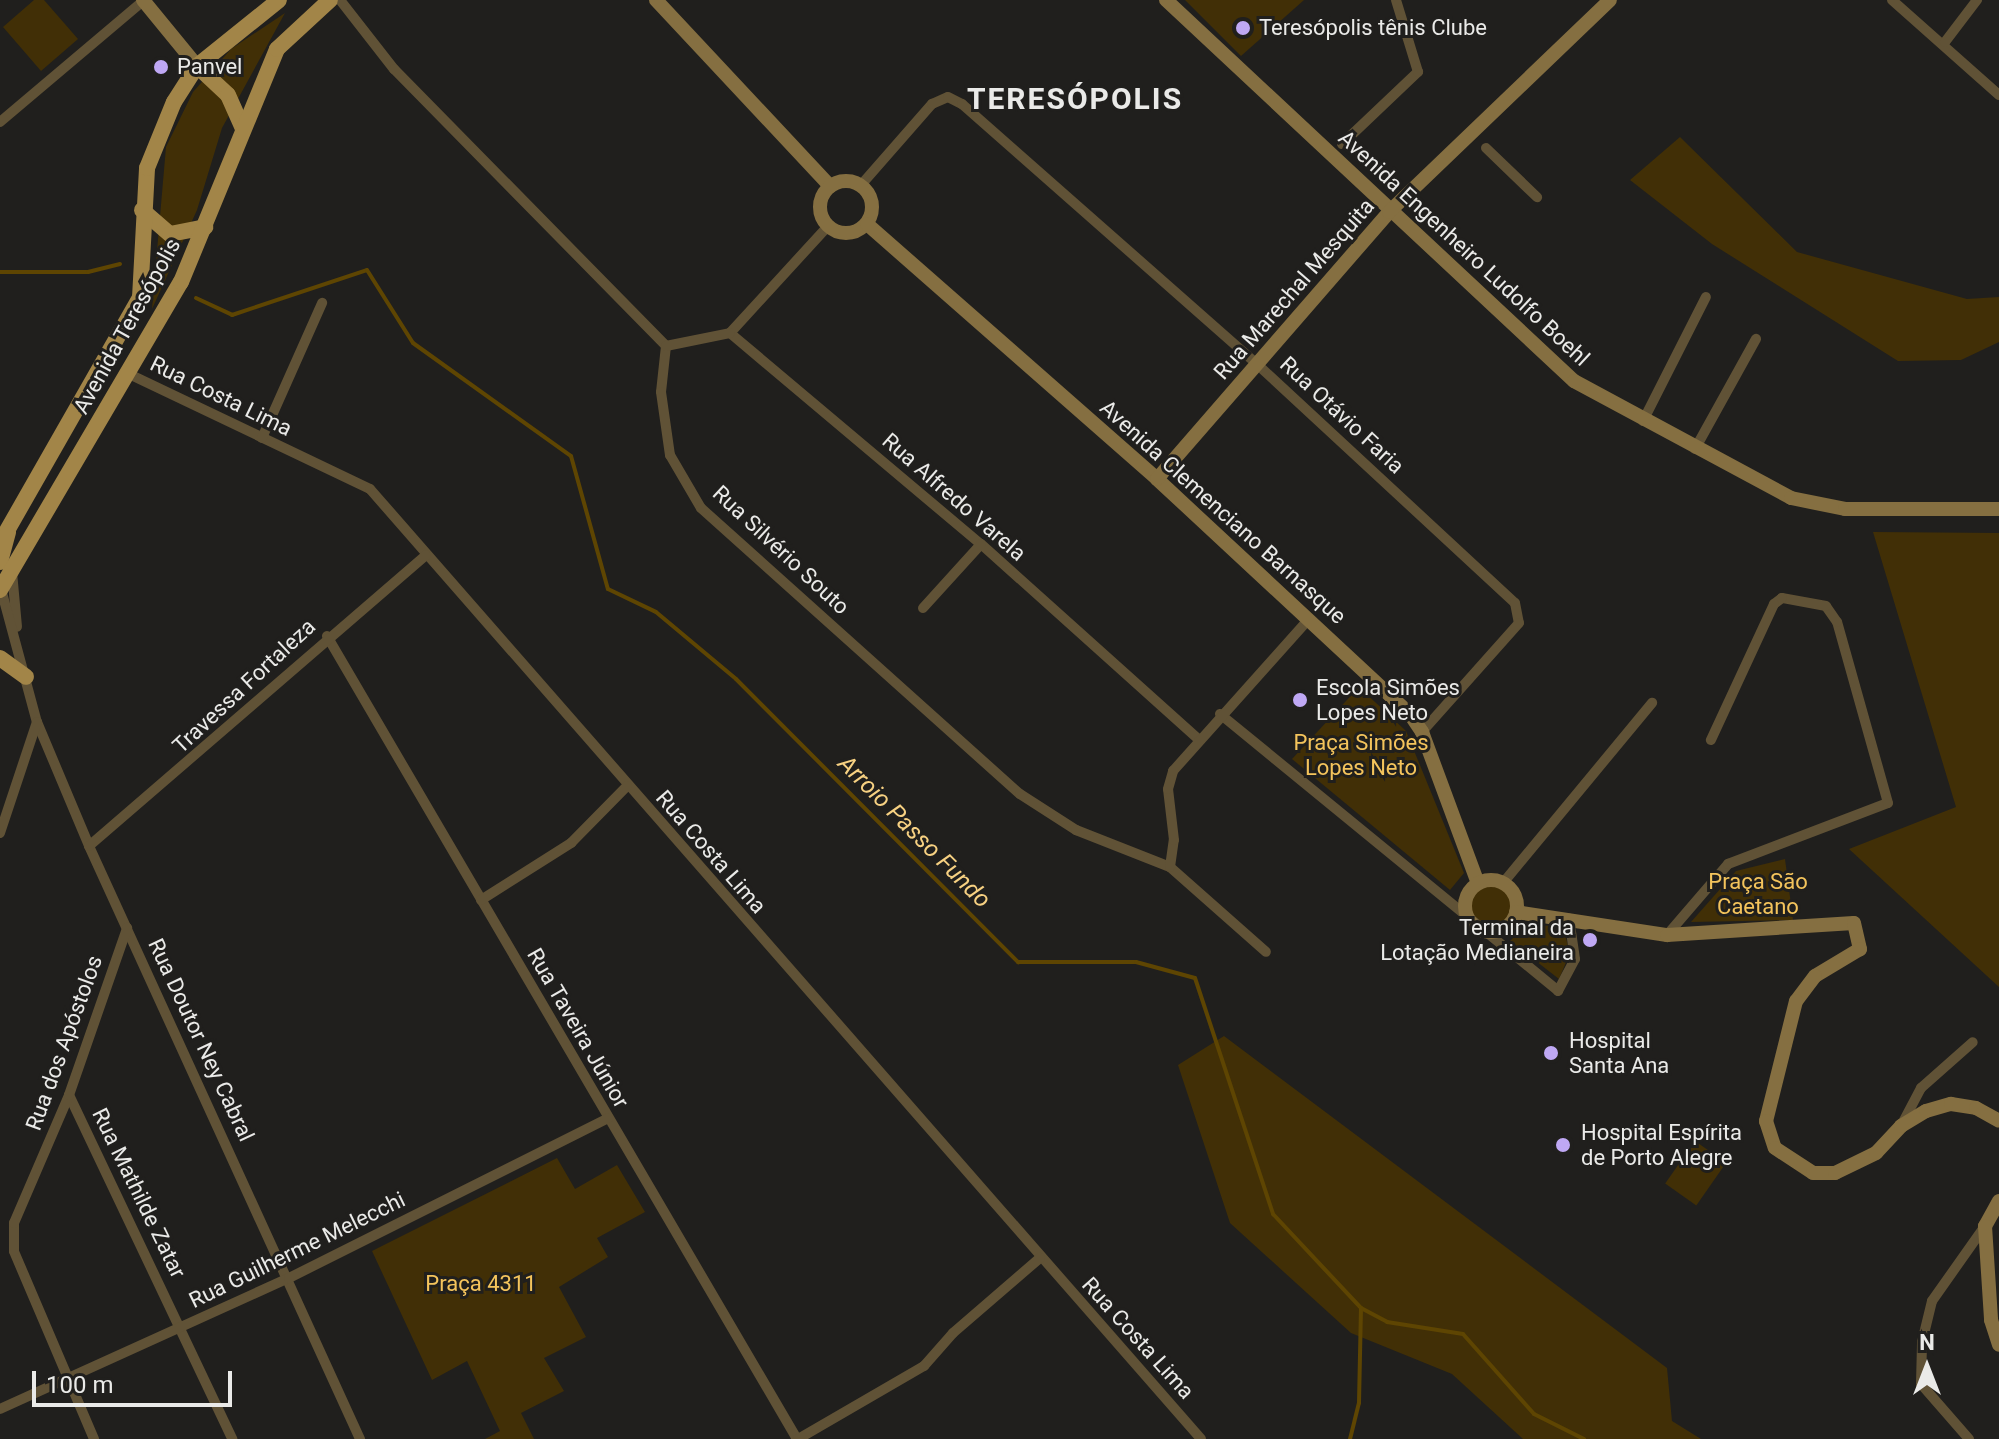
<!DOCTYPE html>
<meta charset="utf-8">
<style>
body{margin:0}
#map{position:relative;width:1999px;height:1439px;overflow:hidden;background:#201f1d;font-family:Roboto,sans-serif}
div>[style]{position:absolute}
.green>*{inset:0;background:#412f06;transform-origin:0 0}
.round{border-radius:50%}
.stream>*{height:4px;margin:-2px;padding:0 2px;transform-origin:2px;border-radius:2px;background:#5e4502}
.street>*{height:10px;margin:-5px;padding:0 5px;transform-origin:5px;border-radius:5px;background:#605236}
.secondary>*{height:14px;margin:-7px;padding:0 7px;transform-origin:7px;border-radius:7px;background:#856f41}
.secondary>.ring{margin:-7px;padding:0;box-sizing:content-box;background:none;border:14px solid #856f41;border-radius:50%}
.primary>*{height:16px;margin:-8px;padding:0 8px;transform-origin:8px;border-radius:8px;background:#a28548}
.dots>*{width:22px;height:22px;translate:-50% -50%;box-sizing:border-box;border:4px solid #201f1d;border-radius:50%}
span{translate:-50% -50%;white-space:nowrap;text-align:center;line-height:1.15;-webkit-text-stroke:6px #201f1d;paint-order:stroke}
.poi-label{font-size:22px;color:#eaeae8}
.left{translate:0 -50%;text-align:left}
.right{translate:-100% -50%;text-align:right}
.street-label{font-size:22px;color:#eaeae8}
.park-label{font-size:22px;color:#f4c45c}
.water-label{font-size:24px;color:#f7d182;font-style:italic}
.district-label{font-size:30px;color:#eaeae8;font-weight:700;letter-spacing:2px}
.north{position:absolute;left:1887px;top:1327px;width:80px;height:80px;-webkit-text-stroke:6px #201f1d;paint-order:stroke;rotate:0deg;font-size:22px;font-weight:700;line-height:32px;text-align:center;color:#eaeae8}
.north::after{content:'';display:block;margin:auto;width:28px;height:36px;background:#eaeae8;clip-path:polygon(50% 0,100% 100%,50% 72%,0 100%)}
.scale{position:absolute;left:32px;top:1371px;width:200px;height:36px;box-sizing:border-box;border:4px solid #eaeae8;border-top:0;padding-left:10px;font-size:24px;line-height:28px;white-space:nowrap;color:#eaeae8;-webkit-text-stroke:6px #201f1d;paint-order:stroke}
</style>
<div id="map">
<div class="green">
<div style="clip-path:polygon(34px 0,44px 0,78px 39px,41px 71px,3px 27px)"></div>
<div style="clip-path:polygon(1185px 0,1304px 0,1241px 56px)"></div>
<div style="clip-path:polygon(285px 13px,222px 128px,197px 210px,152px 309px,166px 147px,193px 92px,231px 49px)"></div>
<div style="clip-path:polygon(1680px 137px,1797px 252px,1967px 299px,1999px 297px,1999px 342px,1961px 360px,1898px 361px,1712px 244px,1630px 180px)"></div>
<div style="clip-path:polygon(1873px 532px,1999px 533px,1999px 987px,1849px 849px,1956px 807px)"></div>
<div style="clip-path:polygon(1359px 687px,1406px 731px,1464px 873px,1450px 890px,1292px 759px)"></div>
<div style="clip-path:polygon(1785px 859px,1793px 920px,1691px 922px,1736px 871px)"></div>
<div class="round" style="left:1470px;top:885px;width:42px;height:42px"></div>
<div style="clip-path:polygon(1527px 924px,1563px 927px,1570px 953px,1559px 979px,1510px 941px)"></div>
<div style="clip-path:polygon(1224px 1036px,1667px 1368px,1672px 1421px,1701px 1439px,1523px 1439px,1452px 1374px,1351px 1333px,1230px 1223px,1178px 1065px)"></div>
<div style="left:1695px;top:1141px;width:38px;height:52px;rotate:35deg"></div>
<div style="clip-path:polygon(557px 1158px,575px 1189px,617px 1165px,645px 1212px,597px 1238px,608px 1257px,559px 1287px,586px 1337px,544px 1358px,564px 1391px,521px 1413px,534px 1439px,485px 1439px,500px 1431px,467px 1361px,432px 1380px,372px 1251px)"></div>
</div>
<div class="stream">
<div style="left:0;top:272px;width:88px"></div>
<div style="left:88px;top:272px;width:33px;rotate:-14deg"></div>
<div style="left:196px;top:298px;width:40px;rotate:25deg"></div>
<div style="left:232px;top:315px;width:142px;rotate:-18.4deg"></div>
<div style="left:367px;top:270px;width:86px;rotate:57.8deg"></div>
<div style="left:413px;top:343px;width:194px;rotate:35.6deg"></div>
<div style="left:571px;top:456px;width:138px;rotate:74.5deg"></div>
<div style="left:608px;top:589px;width:53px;rotate:25.6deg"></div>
<div style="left:656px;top:612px;width:104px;rotate:39.9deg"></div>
<div style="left:736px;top:679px;width:400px;rotate:45.1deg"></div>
<div style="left:1018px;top:962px;width:118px"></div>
<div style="left:1136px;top:962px;width:61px;rotate:15.2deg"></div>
<div style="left:1195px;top:978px;width:249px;rotate:71.7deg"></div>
<div style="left:1273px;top:1214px;width:129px;rotate:46.9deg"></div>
<div style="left:1361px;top:1308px;width:30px;rotate:28deg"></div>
<div style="left:1387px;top:1322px;width:77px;rotate:9deg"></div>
<div style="left:1463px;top:1334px;width:107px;rotate:48.4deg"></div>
<div style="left:1534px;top:1414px;width:56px;rotate:26.6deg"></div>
<div style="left:1350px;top:1439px;width:37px;rotate:-76deg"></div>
<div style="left:1359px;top:1403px;width:95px;rotate:-88.8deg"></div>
</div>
<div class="street">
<div style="left:340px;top:0;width:88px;rotate:52deg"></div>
<div style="left:394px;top:69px;width:388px;rotate:45.5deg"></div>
<div style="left:666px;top:346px;width:46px;rotate:96.2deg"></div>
<div style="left:661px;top:392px;width:64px;rotate:81.9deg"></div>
<div style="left:670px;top:455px;width:61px;rotate:59.7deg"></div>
<div style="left:701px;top:508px;width:428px;rotate:41.9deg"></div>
<div style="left:1020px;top:794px;width:67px;rotate:32.7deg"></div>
<div style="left:1076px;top:830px;width:101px;rotate:21.5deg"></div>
<div style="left:1170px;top:867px;width:128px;rotate:41.5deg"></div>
<div style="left:1892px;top:0;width:143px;rotate:41.6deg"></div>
<div style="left:1945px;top:42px;width:53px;rotate:-52.7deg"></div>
<div style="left:0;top:122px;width:187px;rotate:-40.2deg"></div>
<div style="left:1342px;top:144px;width:105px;rotate:-43.5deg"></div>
<div style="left:1418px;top:72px;width:75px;rotate:-107deg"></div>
<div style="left:1486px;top:148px;width:71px;rotate:43.9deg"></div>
<div style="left:861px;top:185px;width:108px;rotate:-48.8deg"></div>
<div style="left:932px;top:104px;width:17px;rotate:-24deg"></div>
<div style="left:948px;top:97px;width:16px;rotate:27deg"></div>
<div style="left:962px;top:104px;width:395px;rotate:41.4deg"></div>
<div style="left:1258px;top:365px;width:350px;rotate:42.8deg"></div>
<div style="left:1515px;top:603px;width:20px;rotate:79deg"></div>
<div style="left:1519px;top:623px;width:146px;rotate:131.7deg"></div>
<div style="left:730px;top:333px;width:328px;rotate:40.1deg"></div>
<div style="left:981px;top:544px;width:290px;rotate:41.9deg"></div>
<div style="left:730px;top:333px;width:145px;rotate:-47.5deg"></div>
<div style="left:666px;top:346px;width:65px;rotate:-11.5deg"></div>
<div style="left:129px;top:374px;width:267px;rotate:25.5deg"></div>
<div style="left:370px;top:489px;width:1262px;rotate:48.82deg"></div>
<div style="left:1643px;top:421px;width:139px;rotate:-63.1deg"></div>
<div style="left:262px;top:438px;width:148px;rotate:-66deg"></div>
<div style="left:1695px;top:449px;width:126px;rotate:-61deg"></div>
<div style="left:12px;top:572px;width:55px;rotate:84.8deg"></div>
<div style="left:1px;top:589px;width:138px;rotate:74.9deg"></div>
<div style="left:37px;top:722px;width:134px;rotate:67.2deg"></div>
<div style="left:89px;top:846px;width:652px;rotate:65.44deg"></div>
<div style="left:923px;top:608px;width:86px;rotate:-47.8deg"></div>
<div style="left:327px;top:636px;width:930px;rotate:59.66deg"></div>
<div style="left:1220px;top:714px;width:437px;rotate:39.3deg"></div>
<div style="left:1558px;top:991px;width:36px;rotate:-62deg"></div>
<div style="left:1575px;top:959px;width:41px;rotate:-98.3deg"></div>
<div style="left:0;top:833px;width:117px;rotate:-71.6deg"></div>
<div style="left:89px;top:846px;width:445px;rotate:-40.8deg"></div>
<div style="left:1170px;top:867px;width:27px;rotate:-82deg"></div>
<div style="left:1174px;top:840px;width:51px;rotate:-96.7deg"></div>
<div style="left:1168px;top:789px;width:19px;rotate:-74deg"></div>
<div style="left:1173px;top:771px;width:203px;rotate:-48.2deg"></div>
<div style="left:1503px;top:883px;width:234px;rotate:-50.4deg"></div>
<div style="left:481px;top:900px;width:107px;rotate:-32.3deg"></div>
<div style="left:571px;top:843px;width:80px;rotate:-45.5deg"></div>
<div style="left:1667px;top:935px;width:94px;rotate:-49.3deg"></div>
<div style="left:1728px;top:864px;width:171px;rotate:-20.9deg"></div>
<div style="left:1888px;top:803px;width:188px;rotate:-105.7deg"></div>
<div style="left:1837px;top:622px;width:19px;rotate:-125deg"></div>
<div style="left:1826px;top:606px;width:45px;rotate:-169.7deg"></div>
<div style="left:1782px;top:598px;width:10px;rotate:143deg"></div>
<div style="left:1774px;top:604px;width:150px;rotate:114.9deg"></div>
<div style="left:69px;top:1095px;width:381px;rotate:64.6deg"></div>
<div style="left:1902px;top:1124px;width:41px;rotate:-62.2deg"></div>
<div style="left:1921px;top:1088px;width:69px;rotate:-41.5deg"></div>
<div style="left:0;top:1409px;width:317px;rotate:-24.4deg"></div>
<div style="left:289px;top:1278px;width:357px;rotate:-26.6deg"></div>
<div style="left:94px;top:1439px;width:204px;rotate:-113.1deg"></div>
<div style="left:14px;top:1251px;width:28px;rotate:-90deg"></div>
<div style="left:14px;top:1223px;width:139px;rotate:-66.7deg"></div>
<div style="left:69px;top:1095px;width:177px;rotate:-70.8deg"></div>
<div style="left:798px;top:1439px;width:146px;rotate:-30.1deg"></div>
<div style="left:924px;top:1366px;width:44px;rotate:-48.7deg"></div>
<div style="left:953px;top:1333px;width:115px;rotate:-40.8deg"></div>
<div style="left:1969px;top:1439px;width:73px;rotate:-131.1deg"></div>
<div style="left:1921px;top:1384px;width:42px;rotate:-88.6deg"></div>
<div style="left:1922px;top:1342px;width:42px;rotate:-76.3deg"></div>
<div style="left:1932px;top:1301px;width:92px;rotate:-54.8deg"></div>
</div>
<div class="secondary">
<div style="left:143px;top:0;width:85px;rotate:50.7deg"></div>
<div style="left:656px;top:0;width:255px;rotate:46.9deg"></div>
<div style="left:1166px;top:0;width:558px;rotate:43.04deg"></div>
<div style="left:1574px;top:381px;width:247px;rotate:28.3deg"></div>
<div style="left:1791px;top:498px;width:55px;rotate:11.5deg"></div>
<div style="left:1845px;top:509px;width:154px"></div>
<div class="ring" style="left:820px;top:181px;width:38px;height:38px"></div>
<div style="left:867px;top:224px;width:386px;rotate:41.3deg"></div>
<div style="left:1157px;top:479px;width:345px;rotate:42.9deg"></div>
<div style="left:1410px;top:714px;width:22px;rotate:56deg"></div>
<div style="left:1422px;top:732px;width:161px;rotate:69.7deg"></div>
<div style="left:1157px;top:479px;width:354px;rotate:-49deg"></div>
<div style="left:1389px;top:212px;width:306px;rotate:-43.8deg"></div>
<div class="ring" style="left:1465px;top:880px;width:38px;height:38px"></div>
<div style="left:1516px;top:912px;width:153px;rotate:8.7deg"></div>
<div style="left:1667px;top:935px;width:187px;rotate:-3.7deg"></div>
<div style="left:1854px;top:923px;width:27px;rotate:77deg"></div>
<div style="left:1860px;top:949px;width:52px;rotate:149deg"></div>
<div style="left:1815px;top:976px;width:31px;rotate:127deg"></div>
<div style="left:1796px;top:1001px;width:124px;rotate:104deg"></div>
<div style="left:1766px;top:1121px;width:28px;rotate:72deg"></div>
<div style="left:1775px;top:1148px;width:45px;rotate:33.3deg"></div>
<div style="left:1813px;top:1173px;width:22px"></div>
<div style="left:1835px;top:1173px;width:46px;rotate:-26deg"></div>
<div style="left:1876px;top:1153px;width:37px;rotate:-47deg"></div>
<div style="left:1901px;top:1126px;width:29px;rotate:-31deg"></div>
<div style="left:1926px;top:1111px;width:26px;rotate:-16deg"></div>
<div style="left:1951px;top:1104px;width:25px;rotate:9deg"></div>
<div style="left:1976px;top:1108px;width:26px;rotate:29deg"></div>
<div style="left:1999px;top:1201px;width:29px;rotate:119deg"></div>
<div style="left:1985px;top:1226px;width:94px;rotate:86.3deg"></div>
<div style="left:1991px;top:1320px;width:26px;rotate:72deg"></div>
</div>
<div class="primary">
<div style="left:197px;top:66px;width:42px;rotate:43.1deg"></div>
<div style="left:228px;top:95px;width:35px;rotate:66deg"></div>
<div style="left:142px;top:210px;width:37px;rotate:41deg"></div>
<div style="left:170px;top:234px;width:36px;rotate:-11deg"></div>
<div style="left:0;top:543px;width:282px;rotate:-60.3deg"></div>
<div style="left:140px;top:298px;width:130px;rotate:-86.9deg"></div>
<div style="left:147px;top:168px;width:71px;rotate:-67.8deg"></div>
<div style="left:174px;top:102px;width:43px;rotate:-57.4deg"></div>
<div style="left:197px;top:66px;width:105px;rotate:-38.8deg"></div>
<div style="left:0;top:562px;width:31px;rotate:-75deg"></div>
<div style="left:0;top:590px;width:357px;rotate:-59.6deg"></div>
<div style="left:181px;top:282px;width:252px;rotate:-67.6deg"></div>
<div style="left:277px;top:49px;width:72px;rotate:-42.8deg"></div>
<div style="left:0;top:658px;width:32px;rotate:36deg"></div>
</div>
<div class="dots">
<div style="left:1243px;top:28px;background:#bfa8f4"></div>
<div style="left:161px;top:67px;background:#bfa8f4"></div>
<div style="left:1300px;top:700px;background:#bfa8f4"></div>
<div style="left:1590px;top:940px;background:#bfa8f4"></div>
<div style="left:1551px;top:1053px;background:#bfa8f4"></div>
<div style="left:1563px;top:1145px;background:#bfa8f4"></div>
</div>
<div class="poi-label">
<span class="left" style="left:1259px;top:28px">Teresópolis tênis Clube</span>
<span class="left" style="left:177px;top:67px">Panvel</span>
<span class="left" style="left:1316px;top:700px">Escola Simões<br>Lopes Neto</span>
<span class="right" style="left:1574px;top:940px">Terminal da<br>Lotação Medianeira</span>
<span class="left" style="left:1569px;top:1053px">Hospital<br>Santa Ana</span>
<span class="left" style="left:1581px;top:1145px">Hospital Espírita<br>de Porto Alegre</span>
</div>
<div class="street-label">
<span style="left:1464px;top:248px;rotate:43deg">Avenida Engenheiro Ludolfo Boehl</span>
<span style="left:1294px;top:289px;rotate:-49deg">Rua Marechal Mesquita</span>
<span style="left:127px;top:326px;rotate:-61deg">Avenida Teresópolis</span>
<span style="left:221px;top:396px;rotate:26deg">Rua Costa Lima</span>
<span style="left:1342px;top:415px;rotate:43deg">Rua Otávio Faria</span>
<span style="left:954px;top:497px;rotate:41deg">Rua Alfredo Varela</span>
<span style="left:1223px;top:512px;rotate:42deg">Avenida Clemenciano Barnasque</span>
<span style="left:781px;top:550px;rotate:43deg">Rua Silvério Souto</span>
<span style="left:244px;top:686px;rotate:-43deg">Travessa Fortaleza</span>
<span style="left:711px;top:852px;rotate:49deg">Rua Costa Lima</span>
<span style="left:578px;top:1028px;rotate:60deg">Rua Taveira Júnior</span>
<span style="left:201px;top:1040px;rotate:65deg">Rua Doutor Ney Cabral</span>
<span style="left:64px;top:1043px;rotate:-70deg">Rua dos Apóstolos</span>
<span style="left:139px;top:1193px;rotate:64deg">Rua Mathilde Zatar</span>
<span style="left:297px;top:1250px;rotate:-26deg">Rua Guilherme Melecchi</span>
<span style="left:1138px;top:1338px;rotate:48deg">Rua Costa Lima</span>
</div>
<div class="park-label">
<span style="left:1361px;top:755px">Praça Simões<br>Lopes Neto</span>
<span style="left:1758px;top:894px">Praça São<br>Caetano</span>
<span style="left:481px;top:1284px">Praça 4311</span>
</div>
<div class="water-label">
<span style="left:914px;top:832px;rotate:45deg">Arroio Passo Fundo</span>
</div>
<div class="district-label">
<span style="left:1075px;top:99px">TERESÓPOLIS</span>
</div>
<div class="north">N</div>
<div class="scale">100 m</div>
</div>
